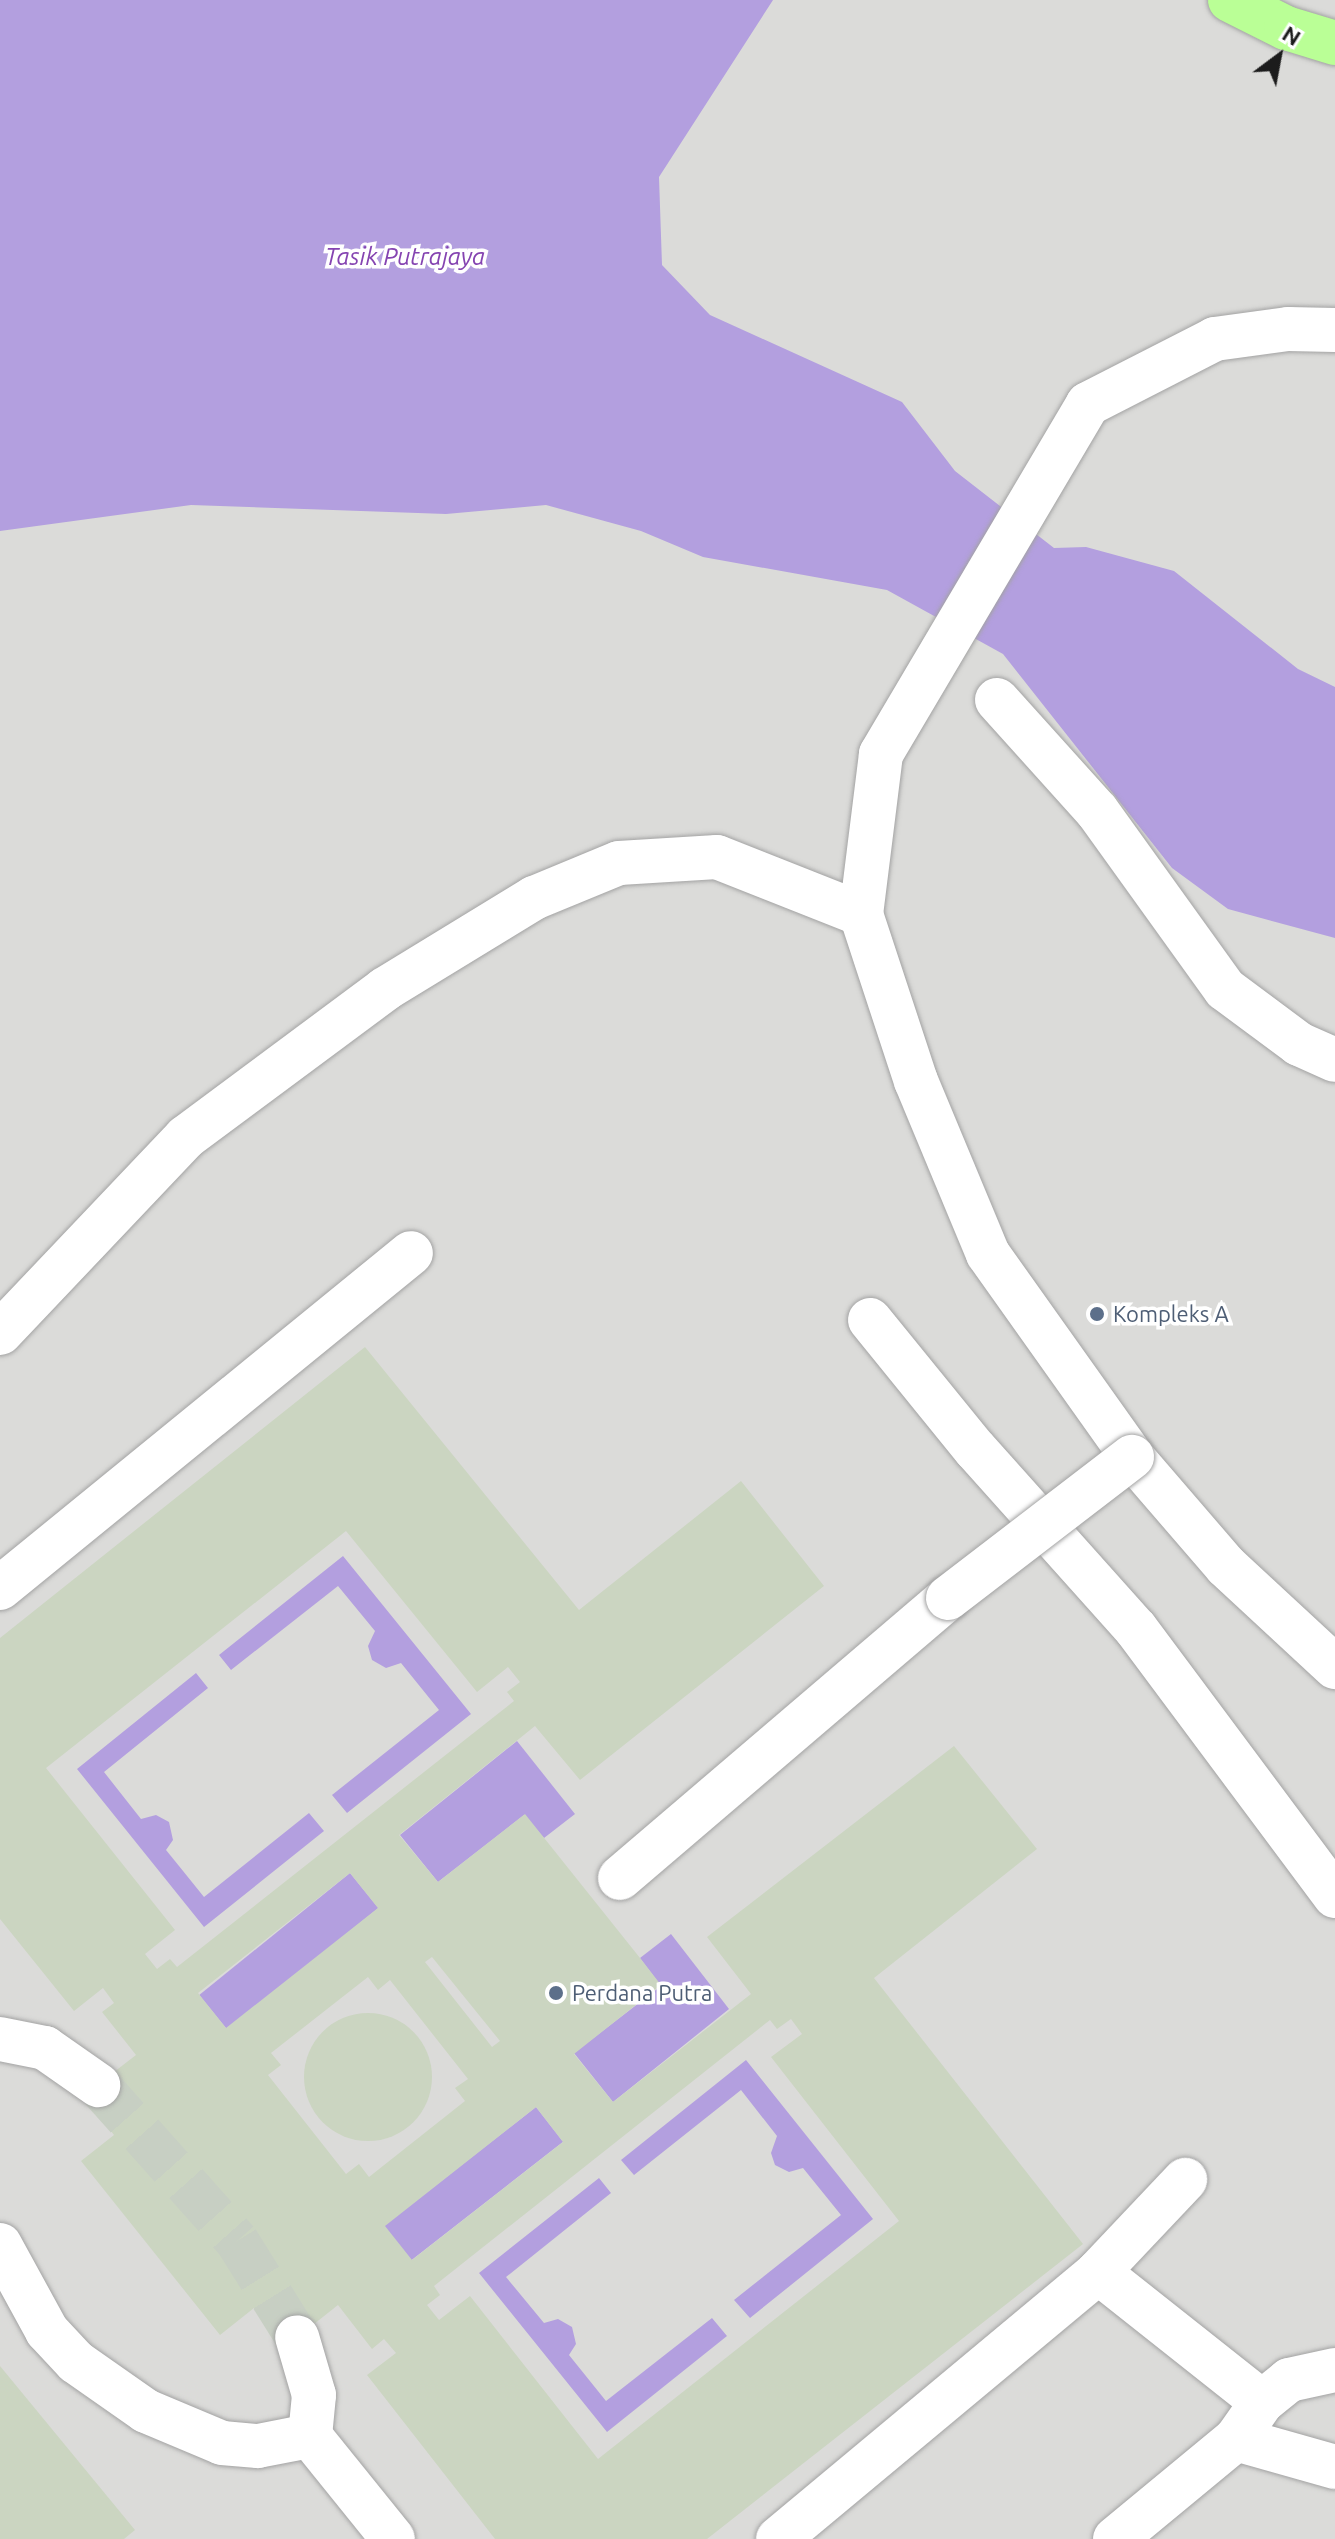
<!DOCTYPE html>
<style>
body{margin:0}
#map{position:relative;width:1335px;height:2539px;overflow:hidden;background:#e5efe1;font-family:Ubuntu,sans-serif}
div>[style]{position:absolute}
.residential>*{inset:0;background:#dbdbd9}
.water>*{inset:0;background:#b39fdf;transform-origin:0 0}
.building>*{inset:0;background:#cbd5c1}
.round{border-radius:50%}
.minor-tunnel>*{height:44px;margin-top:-22px;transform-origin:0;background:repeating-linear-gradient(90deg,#c7cfc3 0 44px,transparent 0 66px)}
.roads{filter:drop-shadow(0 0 2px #a3a3a3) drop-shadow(0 0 2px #a3a3a3)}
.minor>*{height:44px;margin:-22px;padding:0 22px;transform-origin:22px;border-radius:22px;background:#fff}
.major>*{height:44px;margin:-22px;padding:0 22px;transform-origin:22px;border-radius:22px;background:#baff96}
.bridges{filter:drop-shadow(0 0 2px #a3a3a3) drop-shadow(0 0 2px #a3a3a3)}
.minor-bridge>*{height:44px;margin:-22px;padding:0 22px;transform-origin:22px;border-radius:22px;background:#fff}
.dots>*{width:22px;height:22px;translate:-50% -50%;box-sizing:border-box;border:4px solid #fff;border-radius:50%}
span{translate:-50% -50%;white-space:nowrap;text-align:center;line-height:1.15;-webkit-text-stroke:7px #fff;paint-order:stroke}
.service-label{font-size:22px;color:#4e5e75}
.left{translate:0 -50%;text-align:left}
.water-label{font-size:24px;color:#8544b1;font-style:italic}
.north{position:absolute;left:1239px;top:16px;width:80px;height:80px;-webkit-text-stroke:6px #fff;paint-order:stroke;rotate:32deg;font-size:22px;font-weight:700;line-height:32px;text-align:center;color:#1c1c1c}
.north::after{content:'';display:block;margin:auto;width:28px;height:36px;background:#1c1c1c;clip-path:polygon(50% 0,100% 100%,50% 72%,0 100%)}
</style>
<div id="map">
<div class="residential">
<div style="clip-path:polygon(585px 0,1335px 0,1335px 2539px,0 2539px,0 237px)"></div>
</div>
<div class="water">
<div style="clip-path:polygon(0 0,773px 0,659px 177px,662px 265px,710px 315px,902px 402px,955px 471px,1054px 548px,1086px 547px,1174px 571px,1298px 669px,1335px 687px,1335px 938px,1228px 909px,1172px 868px,1003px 654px,887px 590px,703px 557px,641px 531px,546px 505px,446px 514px,191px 505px,0 531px)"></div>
<div style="clip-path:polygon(343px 1556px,471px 1714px,347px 1813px,332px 1795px,439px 1710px,401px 1663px,386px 1668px,372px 1660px,368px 1646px,375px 1631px,338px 1586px,231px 1670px,219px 1655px)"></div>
<div style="clip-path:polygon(196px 1673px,208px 1688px,104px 1772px,141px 1819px,156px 1815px,169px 1822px,173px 1840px,166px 1850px,179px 1866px,204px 1897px,309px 1813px,324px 1831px,204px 1927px,77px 1769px)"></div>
<div style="clip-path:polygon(517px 1741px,575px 1814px,544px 1838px,524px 1815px,438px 1882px,400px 1835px)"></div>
<div style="left:350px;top:1873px;width:45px;height:194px;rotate:51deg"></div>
<div style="clip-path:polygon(671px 1934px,729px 2009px,613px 2102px,574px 2053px,661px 1986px,640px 1958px)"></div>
<div style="clip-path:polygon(746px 2060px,873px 2219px,750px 2318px,734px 2300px,841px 2215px,803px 2168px,789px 2172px,775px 2165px,771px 2153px,777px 2136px,741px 2090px,634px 2175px,621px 2160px)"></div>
<div style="left:536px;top:2107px;width:44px;height:193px;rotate:52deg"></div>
<div style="clip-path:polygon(599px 2178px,611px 2193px,506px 2277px,544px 2323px,558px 2319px,572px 2327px,576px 2344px,569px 2355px,606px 2401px,712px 2318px,727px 2336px,607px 2432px,479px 2273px)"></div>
</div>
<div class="building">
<div style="clip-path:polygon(evenodd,365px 1347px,579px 1610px,741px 1481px,824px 1586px,580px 1780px,535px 1726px,399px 1835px,438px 1882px,525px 1814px,640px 1958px,661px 1985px,574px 2054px,613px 2102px,751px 1994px,707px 1937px,954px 1746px,1037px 1849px,874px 1978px,1083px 2244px,707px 2539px,495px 2539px,367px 2375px,396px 2353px,384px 2339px,372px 2349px,338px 2305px,285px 2347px,254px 2308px,220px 2335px,81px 2161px,114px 2135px,83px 2096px,136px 2055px,102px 2012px,114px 2003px,103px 1988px,74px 2011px,0 1919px,0 1638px,365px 1347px,346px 1531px,477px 1692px,508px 1667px,520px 1682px,507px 1692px,514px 1701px,177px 1967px,170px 1959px,157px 1969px,145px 1954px,175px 1930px,46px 1768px,346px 1531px,365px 1347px,350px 1873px,378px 1908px,226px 2028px,198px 1993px,350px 1873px,365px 1347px,432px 1957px,500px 2041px,492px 2047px,425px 1962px,432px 1957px,365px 1347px,368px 1977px,378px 1990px,390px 1980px,468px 2079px,455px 2088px,465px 2101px,369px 2177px,359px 2164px,346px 2174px,268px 2075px,281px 2065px,271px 2053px,368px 1977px,365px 1347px,791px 2019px,802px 2034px,771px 2057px,899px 2221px,598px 2459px,470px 2296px,439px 2320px,427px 2305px,440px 2295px,434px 2286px,770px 2020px,777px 2029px,791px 2019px,365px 1347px,536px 2107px,563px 2142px,412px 2260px,385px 2226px,536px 2107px)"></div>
<div class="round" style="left:304px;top:2013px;width:128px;height:128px"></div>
<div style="clip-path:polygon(0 2366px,135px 2530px,124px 2539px,0 2539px)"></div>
</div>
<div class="minor-tunnel">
<div style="left:98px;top:2085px;width:209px;rotate:48.3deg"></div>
<div style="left:237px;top:2241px;width:113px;rotate:58deg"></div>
</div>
<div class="roads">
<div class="minor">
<div style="left:1335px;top:330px;width:47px;rotate:-178.8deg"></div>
<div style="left:1288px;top:329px;width:74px;rotate:172.2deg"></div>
<div style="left:1215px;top:339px;width:143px;rotate:152.9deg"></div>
<div style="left:1088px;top:404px;width:407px;rotate:120.6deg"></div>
<div style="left:881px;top:754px;width:161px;rotate:97.1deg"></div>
<div style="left:861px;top:914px;width:176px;rotate:71.8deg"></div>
<div style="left:916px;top:1081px;width:187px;rotate:67.4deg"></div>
<div style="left:988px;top:1254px;width:249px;rotate:54.6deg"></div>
<div style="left:1132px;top:1457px;width:144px;rotate:49.2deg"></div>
<div style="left:1226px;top:1566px;width:149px;rotate:42.8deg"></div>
<div style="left:997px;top:700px;width:149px;rotate:48deg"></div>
<div style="left:1097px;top:811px;width:219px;rotate:54.3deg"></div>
<div style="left:1225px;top:989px;width:92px;rotate:36.6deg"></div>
<div style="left:1299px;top:1044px;width:39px;rotate:24deg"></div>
<div style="left:870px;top:1320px;width:166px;rotate:50.9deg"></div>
<div style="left:975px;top:1449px;width:241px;rotate:48.2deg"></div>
<div style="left:1136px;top:1629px;width:333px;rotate:53.3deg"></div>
<div style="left:0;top:1333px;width:270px;rotate:-46.5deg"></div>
<div style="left:186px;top:1137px;width:248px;rotate:-36.6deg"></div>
<div style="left:385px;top:989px;width:175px;rotate:-31.4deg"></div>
<div style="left:534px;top:898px;width:92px;rotate:-22.4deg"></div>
<div style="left:619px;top:863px;width:98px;rotate:-3.5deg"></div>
<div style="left:717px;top:857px;width:155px;rotate:21.6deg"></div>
<div style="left:0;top:1588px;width:530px;rotate:-39.18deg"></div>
<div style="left:620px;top:1878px;width:431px;rotate:-40.5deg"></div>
<div style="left:0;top:2039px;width:46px;rotate:11.3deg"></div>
<div style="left:45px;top:2048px;width:65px;rotate:34.9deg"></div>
<div style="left:0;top:2245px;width:98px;rotate:61.3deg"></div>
<div style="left:47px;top:2331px;width:42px;rotate:46.9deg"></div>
<div style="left:76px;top:2362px;width:85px;rotate:35deg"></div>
<div style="left:146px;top:2411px;width:82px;rotate:22.8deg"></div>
<div style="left:222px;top:2443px;width:36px;rotate:5deg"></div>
<div style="left:258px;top:2446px;width:53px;rotate:-10.9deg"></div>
<div style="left:310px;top:2436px;width:41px;rotate:-84.4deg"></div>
<div style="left:314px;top:2395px;width:60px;rotate:-106.3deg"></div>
<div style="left:1098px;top:2272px;width:127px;rotate:-46.6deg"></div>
<div style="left:310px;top:2436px;width:132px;rotate:51.1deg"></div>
<div style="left:1236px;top:2439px;width:103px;rotate:15.8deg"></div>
<div style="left:778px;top:2539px;width:417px;rotate:-39.8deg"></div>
<div style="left:1098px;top:2272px;width:209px;rotate:38.4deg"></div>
<div style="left:1115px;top:2539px;width:157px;rotate:-39.6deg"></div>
<div style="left:1236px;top:2439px;width:45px;rotate:-54.9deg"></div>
<div style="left:1262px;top:2402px;width:35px;rotate:-39deg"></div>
<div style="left:1289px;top:2380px;width:47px;rotate:-12.3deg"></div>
</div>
<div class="major">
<div style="left:1230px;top:0;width:63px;rotate:26.6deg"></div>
<div style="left:1286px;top:28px;width:51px;rotate:17deg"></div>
</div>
</div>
<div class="bridges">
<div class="minor-bridge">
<div style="left:948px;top:1598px;width:232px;rotate:-37.5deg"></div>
</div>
</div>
<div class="dots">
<div style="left:1097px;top:1314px;background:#5c6f8a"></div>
<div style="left:556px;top:1993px;background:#5c6f8a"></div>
</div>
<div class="service-label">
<span class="left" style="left:1113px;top:1314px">Kompleks A</span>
<span class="left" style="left:572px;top:1993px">Perdana Putra</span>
</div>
<div class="water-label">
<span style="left:405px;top:257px">Tasik Putrajaya</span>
</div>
<div class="north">N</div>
</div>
